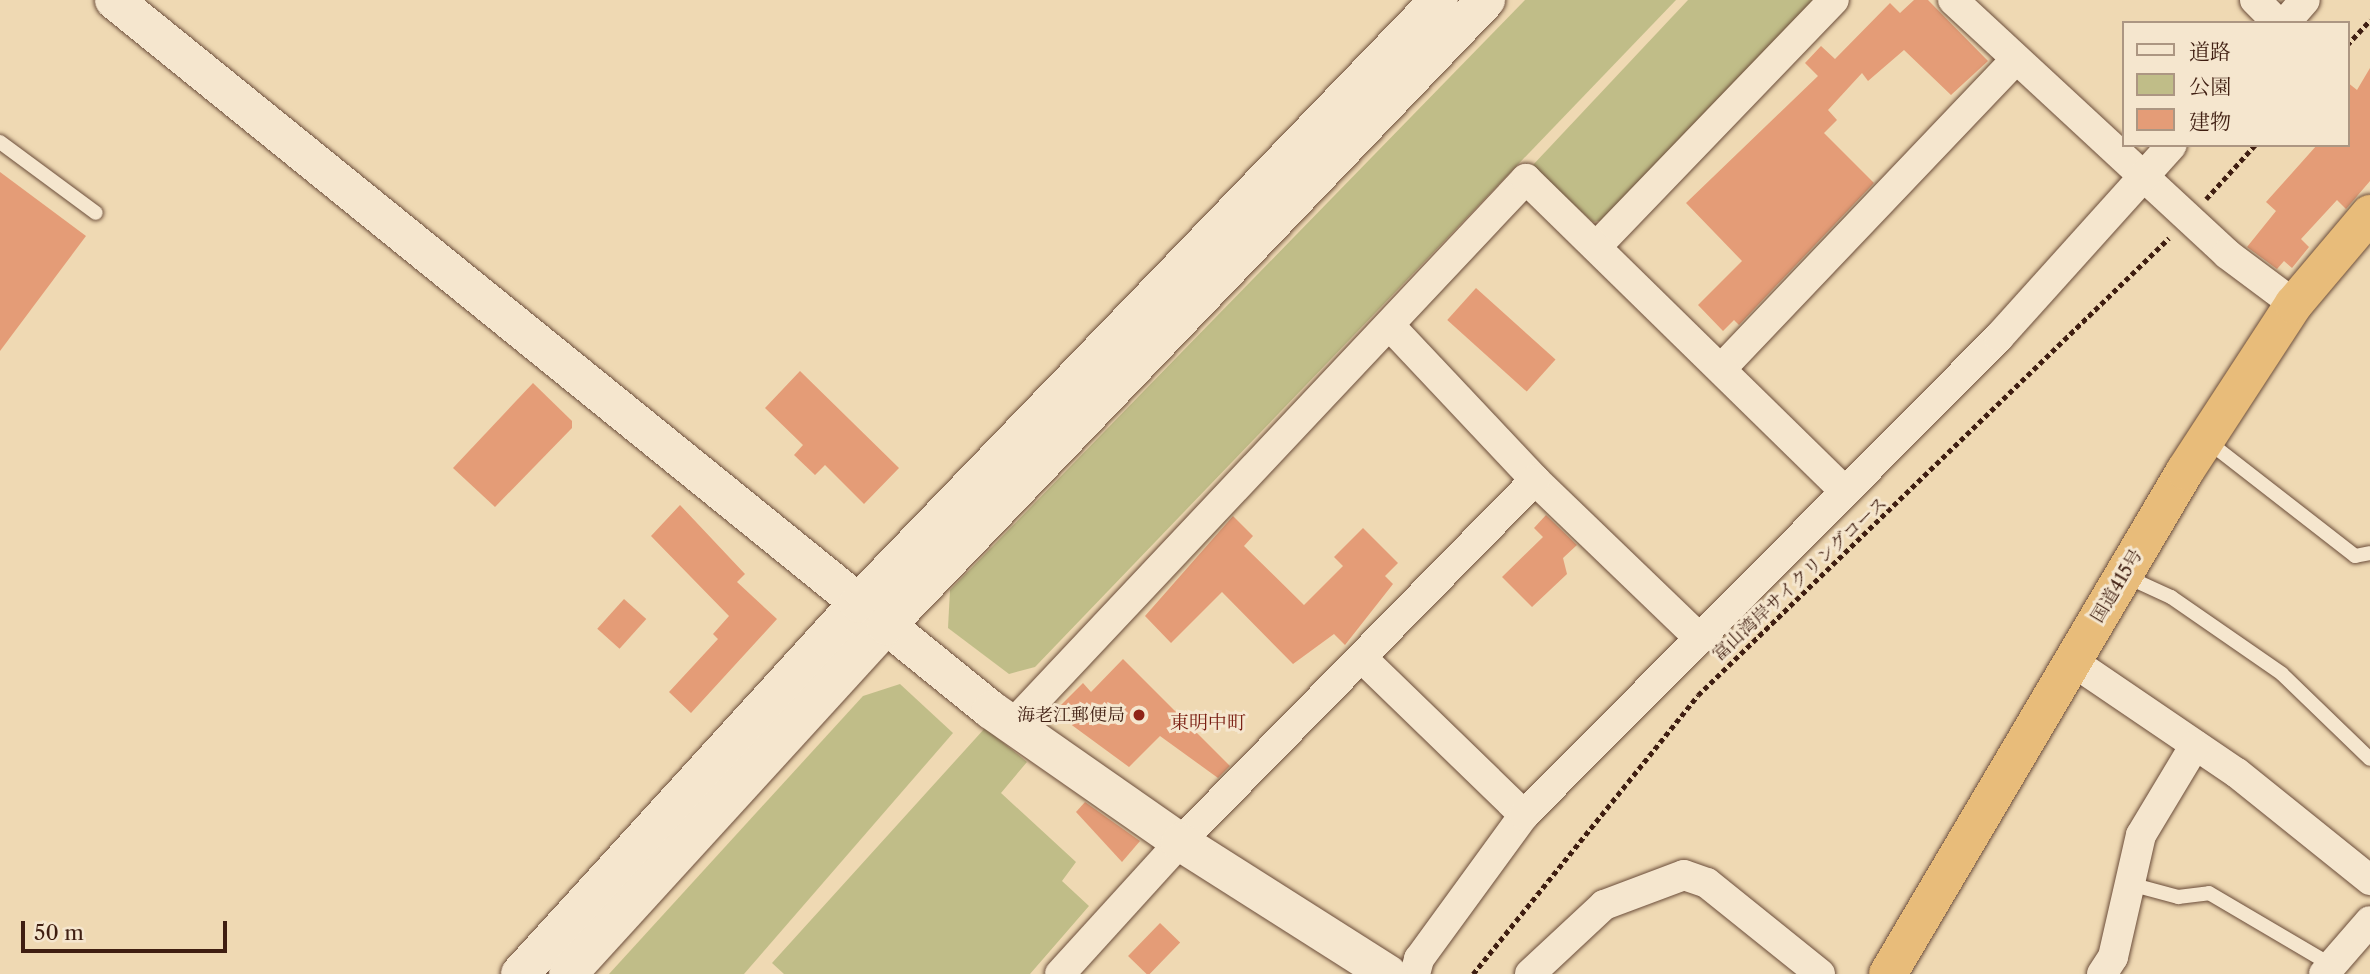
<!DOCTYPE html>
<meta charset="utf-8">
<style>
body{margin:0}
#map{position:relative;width:2370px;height:974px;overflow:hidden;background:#efd9b3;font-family:"Libre Caslon Text","Noto Serif JP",serif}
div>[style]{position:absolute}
.green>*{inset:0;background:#c0bd88}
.building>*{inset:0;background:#e49c77;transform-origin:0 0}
.path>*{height:4.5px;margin-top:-2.25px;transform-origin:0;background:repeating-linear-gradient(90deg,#3f1e11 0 5px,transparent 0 8.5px)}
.roads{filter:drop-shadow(0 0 2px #6b4d3a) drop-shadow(0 0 2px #6b4d3a)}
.lane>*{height:14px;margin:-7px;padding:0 7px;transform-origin:7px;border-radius:7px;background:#f5e6ce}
.street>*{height:30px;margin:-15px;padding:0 15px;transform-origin:15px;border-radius:15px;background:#f5e6ce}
.secondary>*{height:38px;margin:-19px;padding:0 19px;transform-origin:19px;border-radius:19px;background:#f5e6ce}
.highway>*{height:38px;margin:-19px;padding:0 19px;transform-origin:19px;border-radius:19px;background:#e8bc7a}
.dots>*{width:19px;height:19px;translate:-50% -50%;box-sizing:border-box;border:4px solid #f5e6ce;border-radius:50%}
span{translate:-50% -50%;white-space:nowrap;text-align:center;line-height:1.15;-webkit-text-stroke:6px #f5e6ce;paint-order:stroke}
.street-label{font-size:18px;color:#3f1e11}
.poi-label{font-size:18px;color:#3f1e11}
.right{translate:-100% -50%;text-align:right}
.neighbourhood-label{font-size:19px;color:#7a1f14}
.legend{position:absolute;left:2122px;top:21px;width:228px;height:126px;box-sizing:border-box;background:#f5e6ce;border:2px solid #ac9682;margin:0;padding:9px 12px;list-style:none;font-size:21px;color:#3f1e11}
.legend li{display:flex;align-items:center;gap:14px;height:35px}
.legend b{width:35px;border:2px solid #ac9682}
.scale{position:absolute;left:21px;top:921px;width:206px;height:32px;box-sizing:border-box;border:4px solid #3f1e11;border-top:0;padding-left:9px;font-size:21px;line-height:24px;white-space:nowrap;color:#3f1e11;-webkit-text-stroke:5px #f5e6ce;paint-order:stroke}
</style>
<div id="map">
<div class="green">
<div style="clip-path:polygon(1525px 0,1676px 0,1035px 667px,1009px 674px,948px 628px,950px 590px)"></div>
<div style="clip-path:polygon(1688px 0,1821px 0,1605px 220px,1593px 222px,1532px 166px)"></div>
<div style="clip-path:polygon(900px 684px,953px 733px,744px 974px,609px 974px,863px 696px)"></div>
<div style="clip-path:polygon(985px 728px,1027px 762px,1001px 793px,1076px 862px,1062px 881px,1089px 906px,1030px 974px,784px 974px,772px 963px)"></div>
</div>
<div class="building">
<div style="clip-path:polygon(1914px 0,1928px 0,1988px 61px,1951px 95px,1904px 50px,1868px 81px,1862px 73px,1828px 110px,1837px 120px,1824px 133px,1874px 183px,1739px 325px,1734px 320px,1723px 331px,1698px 305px,1742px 261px,1686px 203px,1818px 76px,1805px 63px,1821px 46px,1835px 59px,1890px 3px,1900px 13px)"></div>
<div style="clip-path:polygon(2370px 68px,2370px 181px,2346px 209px,2337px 200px,2301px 239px,2309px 247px,2292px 268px,2284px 261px,2277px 269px,2247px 247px,2276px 211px,2266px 202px,2317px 145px,2347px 145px,2347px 82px,2357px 90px)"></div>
<div style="clip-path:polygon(0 172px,86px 236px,0 351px)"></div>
<div style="left:1476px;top:288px;width:107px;height:43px;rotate:42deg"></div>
<div style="clip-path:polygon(800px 371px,899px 468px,864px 504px,825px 465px,815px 475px,794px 455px,803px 445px,765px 408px)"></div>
<div style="clip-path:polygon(533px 383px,572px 421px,572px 428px,495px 507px,453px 468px)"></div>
<div style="clip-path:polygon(680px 505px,745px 574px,737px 582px,777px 619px,691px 713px,669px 692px,718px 639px,713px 634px,729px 616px,651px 536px)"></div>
<div style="clip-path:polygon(1546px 515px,1577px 545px,1563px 558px,1567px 574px,1532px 607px,1502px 577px,1543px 537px,1534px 528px)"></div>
<div style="clip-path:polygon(1233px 516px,1253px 536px,1244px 546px,1304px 605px,1343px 566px,1334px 557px,1363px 528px,1398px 563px,1385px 576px,1393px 584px,1345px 645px,1334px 634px,1293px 664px,1222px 592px,1171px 643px,1145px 616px)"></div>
<div style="left:624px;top:599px;width:30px;height:40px;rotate:42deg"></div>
<div style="clip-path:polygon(1123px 659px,1230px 766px,1218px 778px,1160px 736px,1129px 767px,1054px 712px,1083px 683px,1091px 692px)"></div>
<div style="clip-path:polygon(1085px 802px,1140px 841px,1122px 862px,1076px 812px)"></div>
<div style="left:1160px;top:923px;width:28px;height:46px;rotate:44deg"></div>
</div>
<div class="path">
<div style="left:2347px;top:45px;width:34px;rotate:-47deg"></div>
<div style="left:2206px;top:199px;width:73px;rotate:-47.8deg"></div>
<div style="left:1473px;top:974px;width:358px;rotate:-51.1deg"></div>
<div style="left:1698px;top:695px;width:656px;rotate:-44.14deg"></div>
</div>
<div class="roads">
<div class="lane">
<div style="left:0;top:142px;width:119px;rotate:36.5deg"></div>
<div style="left:2206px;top:440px;width:189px;rotate:37.9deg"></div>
<div style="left:2355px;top:556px;width:15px;rotate:-11deg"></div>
<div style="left:2123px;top:575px;width:53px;rotate:24.6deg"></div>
<div style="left:2171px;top:597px;width:135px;rotate:34.7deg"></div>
<div style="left:2282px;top:674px;width:122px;rotate:44deg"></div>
<div style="left:2130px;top:884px;width:50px;rotate:15.2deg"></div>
<div style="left:2178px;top:897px;width:31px;rotate:-7deg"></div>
<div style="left:2209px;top:893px;width:142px;rotate:30.5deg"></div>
</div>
<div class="street">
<div style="left:1953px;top:0;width:374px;rotate:42.8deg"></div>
<div style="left:2227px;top:254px;width:84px;rotate:36.7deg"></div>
<div style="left:2255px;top:0;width:33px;rotate:45deg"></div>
<div style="left:2285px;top:23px;width:30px;rotate:-49deg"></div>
<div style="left:1596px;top:247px;width:343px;rotate:-46.1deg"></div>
<div style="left:1391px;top:327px;width:210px;rotate:46.7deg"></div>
<div style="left:1535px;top:480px;width:226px;rotate:43.9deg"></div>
<div style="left:1721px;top:369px;width:425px;rotate:-46.4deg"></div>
<div style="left:1362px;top:658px;width:226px;rotate:44.1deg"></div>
<div style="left:2072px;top:661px;width:199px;rotate:34.2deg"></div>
<div style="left:2237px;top:773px;width:171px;rotate:38.8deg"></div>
<div style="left:1012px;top:725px;width:750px;rotate:-46.73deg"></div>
<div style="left:1526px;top:179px;width:445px;rotate:44.4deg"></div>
<div style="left:1060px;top:974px;width:178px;rotate:-47.7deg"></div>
<div style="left:1180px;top:842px;width:507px;rotate:-45.56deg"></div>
<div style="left:1415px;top:974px;width:16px;rotate:-75deg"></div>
<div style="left:1419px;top:959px;width:178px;rotate:-53.9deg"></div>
<div style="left:1524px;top:815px;width:674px;rotate:-45.18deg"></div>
<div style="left:1999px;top:337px;width:258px;rotate:-48deg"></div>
<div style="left:1530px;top:974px;width:101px;rotate:-43deg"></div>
<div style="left:1604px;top:905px;width:85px;rotate:-20.6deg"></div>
<div style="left:1684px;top:875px;width:24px;rotate:19deg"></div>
<div style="left:1707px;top:883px;width:145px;rotate:38.8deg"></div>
<div style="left:2102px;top:974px;width:20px;rotate:-57deg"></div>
<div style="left:2113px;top:957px;width:125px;rotate:-77.1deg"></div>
<div style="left:2141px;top:835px;width:105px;rotate:-59deg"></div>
<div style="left:2324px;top:974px;width:70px;rotate:-49deg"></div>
</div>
<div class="secondary">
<div style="left:114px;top:0;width:1128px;rotate:38.99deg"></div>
<div style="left:991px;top:710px;width:231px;rotate:34.9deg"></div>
<div style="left:1180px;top:842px;width:246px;rotate:32.4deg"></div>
<div style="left:520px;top:974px;width:502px;rotate:-47.66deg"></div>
<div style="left:858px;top:603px;width:837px;rotate:-46.06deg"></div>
<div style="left:568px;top:974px;width:471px;rotate:-47.6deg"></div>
<div style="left:886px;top:626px;width:867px;rotate:-46.21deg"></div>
</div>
<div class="highway">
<div style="left:1888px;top:974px;width:584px;rotate:-59.44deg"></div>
<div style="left:2185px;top:471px;width:199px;rotate:-56.9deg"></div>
<div style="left:2294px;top:304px;width:118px;rotate:-49.8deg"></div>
</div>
</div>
<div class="dots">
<div style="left:1139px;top:715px;background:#8f2418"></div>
</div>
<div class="street-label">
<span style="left:1800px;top:579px;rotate:-43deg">富山湾岸サイクリングコース</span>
<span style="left:2117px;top:586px;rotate:-59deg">国道415号</span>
</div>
<div class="poi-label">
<span class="right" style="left:1125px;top:715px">海老江郵便局</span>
</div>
<div class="neighbourhood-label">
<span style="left:1208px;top:723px">東明中町</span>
</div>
<ul class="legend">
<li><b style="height:9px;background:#f5e6ce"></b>道路</li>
<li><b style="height:19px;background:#c0bd88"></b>公園</li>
<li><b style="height:19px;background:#e49c77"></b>建物</li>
</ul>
<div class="scale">50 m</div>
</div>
